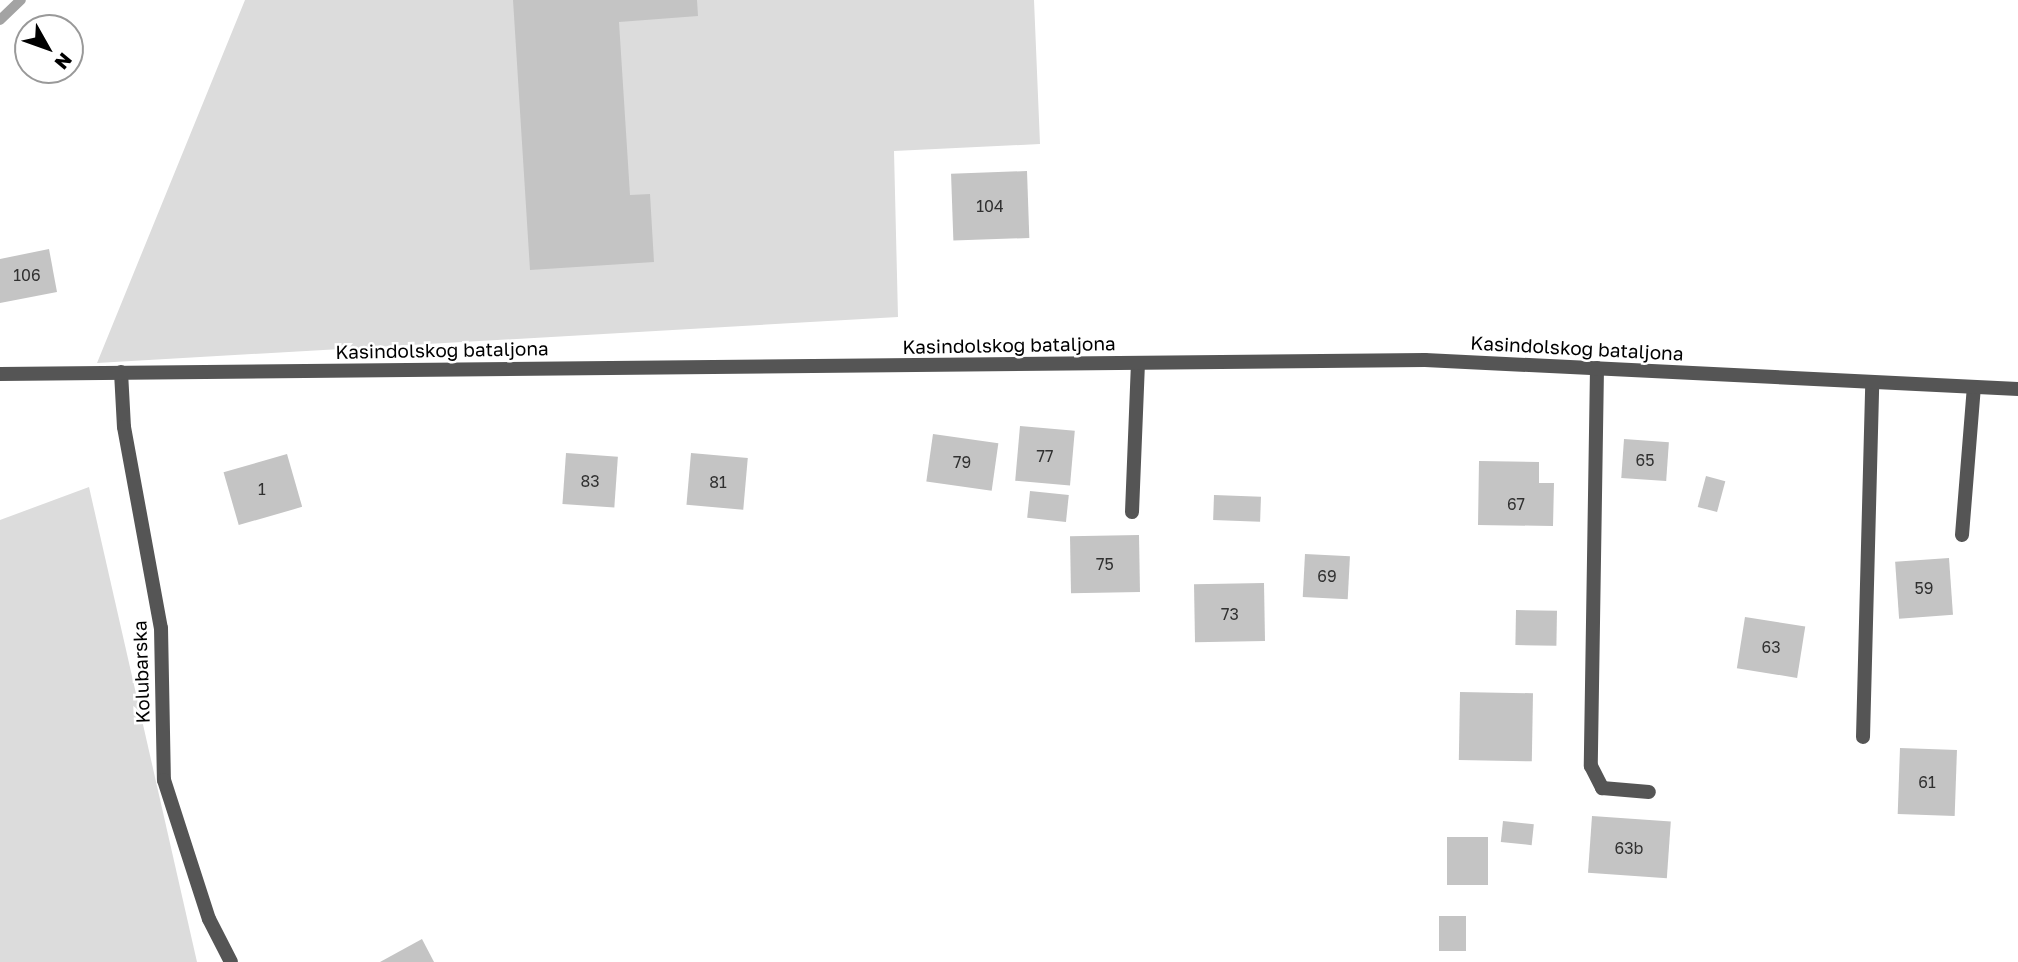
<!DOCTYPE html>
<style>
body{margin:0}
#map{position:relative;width:2018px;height:962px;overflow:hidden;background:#fff;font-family:"Golos Text",sans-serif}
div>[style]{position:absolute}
.green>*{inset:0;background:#dcdcdc}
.stream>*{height:10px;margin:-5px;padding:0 5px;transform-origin:5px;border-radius:5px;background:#a3a3a3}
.building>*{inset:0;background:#c4c4c4;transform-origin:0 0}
.minor>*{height:14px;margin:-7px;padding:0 7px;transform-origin:7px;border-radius:7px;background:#555}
.tertiary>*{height:14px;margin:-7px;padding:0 7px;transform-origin:7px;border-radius:7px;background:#555}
span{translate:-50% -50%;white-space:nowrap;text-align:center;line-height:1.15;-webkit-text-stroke:5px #fff;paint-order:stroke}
.number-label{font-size:16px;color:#313131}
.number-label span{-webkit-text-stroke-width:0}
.street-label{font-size:19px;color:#000}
.north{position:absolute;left:14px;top:14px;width:70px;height:70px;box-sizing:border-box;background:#fff;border:2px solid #999;border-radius:50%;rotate:130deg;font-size:19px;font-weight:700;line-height:28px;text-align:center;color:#000}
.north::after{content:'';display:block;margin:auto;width:24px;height:32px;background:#000;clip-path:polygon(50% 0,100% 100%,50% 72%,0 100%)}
</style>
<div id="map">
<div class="green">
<div style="clip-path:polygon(245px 0,1034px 0,1040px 144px,894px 151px,898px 317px,97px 363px)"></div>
<div style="clip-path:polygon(89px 487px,197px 962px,0 962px,0 520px)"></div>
</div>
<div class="stream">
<div style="left:0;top:20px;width:29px;rotate:-44deg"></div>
</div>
<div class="building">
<div style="clip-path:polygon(513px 0,697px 0,698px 16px,619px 22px,630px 195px,650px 194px,654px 262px,530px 270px)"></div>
<div style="left:1027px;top:171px;width:67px;height:76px;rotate:88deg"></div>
<div style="clip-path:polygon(49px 249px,57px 292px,0 303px,0 259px)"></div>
<div style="left:1020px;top:426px;width:55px;height:55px;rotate:5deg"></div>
<div style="left:933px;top:434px;width:66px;height:48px;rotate:8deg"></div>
<div style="left:1624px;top:439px;width:45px;height:39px;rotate:4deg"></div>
<div style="left:566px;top:453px;width:52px;height:51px;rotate:4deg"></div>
<div style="left:691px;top:453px;width:57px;height:52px;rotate:5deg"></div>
<div style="left:287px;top:454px;width:55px;height:66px;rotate:74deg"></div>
<div style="clip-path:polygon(1479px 461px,1539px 462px,1539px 483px,1554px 483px,1553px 526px,1478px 525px)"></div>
<div style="left:1706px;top:476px;width:20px;height:32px;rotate:15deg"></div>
<div style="left:1030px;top:491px;width:39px;height:27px;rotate:6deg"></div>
<div style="left:1214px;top:495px;width:47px;height:25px;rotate:2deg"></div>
<div style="left:1139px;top:535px;width:57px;height:69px;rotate:89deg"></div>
<div style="left:1305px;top:554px;width:45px;height:43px;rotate:3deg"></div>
<div style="left:1949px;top:558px;width:57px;height:54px;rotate:86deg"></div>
<div style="left:1264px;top:583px;width:58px;height:70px;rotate:89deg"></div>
<div style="left:1516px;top:610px;width:41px;height:35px;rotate:1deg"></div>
<div style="left:1745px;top:617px;width:61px;height:52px;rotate:9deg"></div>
<div style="left:1460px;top:692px;width:73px;height:68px;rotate:1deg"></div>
<div style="left:1900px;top:748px;width:57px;height:66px;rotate:2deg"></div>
<div style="left:1592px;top:816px;width:79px;height:57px;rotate:4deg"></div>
<div style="left:1503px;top:821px;width:31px;height:21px;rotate:6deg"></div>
<div style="left:1488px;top:837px;width:48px;height:41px;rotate:90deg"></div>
<div style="left:1466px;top:916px;width:35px;height:27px;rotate:90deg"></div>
<div style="clip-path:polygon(422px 939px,434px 962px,380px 962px)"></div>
</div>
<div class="minor">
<div style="left:1597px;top:368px;width:398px;rotate:90.9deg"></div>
<div style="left:1591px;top:766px;width:25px;rotate:63deg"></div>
<div style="left:1602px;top:788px;width:47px;rotate:4.9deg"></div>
<div style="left:121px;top:372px;width:55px;rotate:86.9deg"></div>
<div style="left:124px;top:427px;width:204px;rotate:79.6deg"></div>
<div style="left:161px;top:628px;width:152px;rotate:88.9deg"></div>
<div style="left:164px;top:780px;width:146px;rotate:72.1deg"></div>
<div style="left:209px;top:919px;width:48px;rotate:62.9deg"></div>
<div style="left:1132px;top:512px;width:149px;rotate:-87.7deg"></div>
<div style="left:1962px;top:535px;width:148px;rotate:-85.4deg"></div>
<div style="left:1863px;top:737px;width:355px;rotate:-88.5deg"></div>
</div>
<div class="tertiary">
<div style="left:0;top:374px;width:1425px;rotate:-0.56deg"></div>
<div style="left:1425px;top:360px;width:594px;rotate:2.8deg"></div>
</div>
<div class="number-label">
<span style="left:990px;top:206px">104</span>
<span style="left:27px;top:275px">106</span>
<span style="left:1045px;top:456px">77</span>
<span style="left:1645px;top:460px">65</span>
<span style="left:962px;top:462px">79</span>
<span style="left:590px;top:481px">83</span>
<span style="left:718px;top:482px">81</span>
<span style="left:262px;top:489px">1</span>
<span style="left:1516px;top:504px">67</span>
<span style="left:1105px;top:564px">75</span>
<span style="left:1327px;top:576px">69</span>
<span style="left:1924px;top:588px">59</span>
<span style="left:1230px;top:614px">73</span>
<span style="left:1771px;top:647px">63</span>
<span style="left:1927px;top:782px">61</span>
<span style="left:1629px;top:848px">63b</span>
</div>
<div class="street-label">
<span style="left:1009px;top:345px;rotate:-1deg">Kasindolskog bataljona</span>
<span style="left:1577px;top:348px;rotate:3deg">Kasindolskog bataljona</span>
<span style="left:442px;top:350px;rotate:-1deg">Kasindolskog bataljona</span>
<span style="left:141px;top:672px;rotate:-92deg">Kolubarska</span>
</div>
<div class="north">N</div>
</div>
